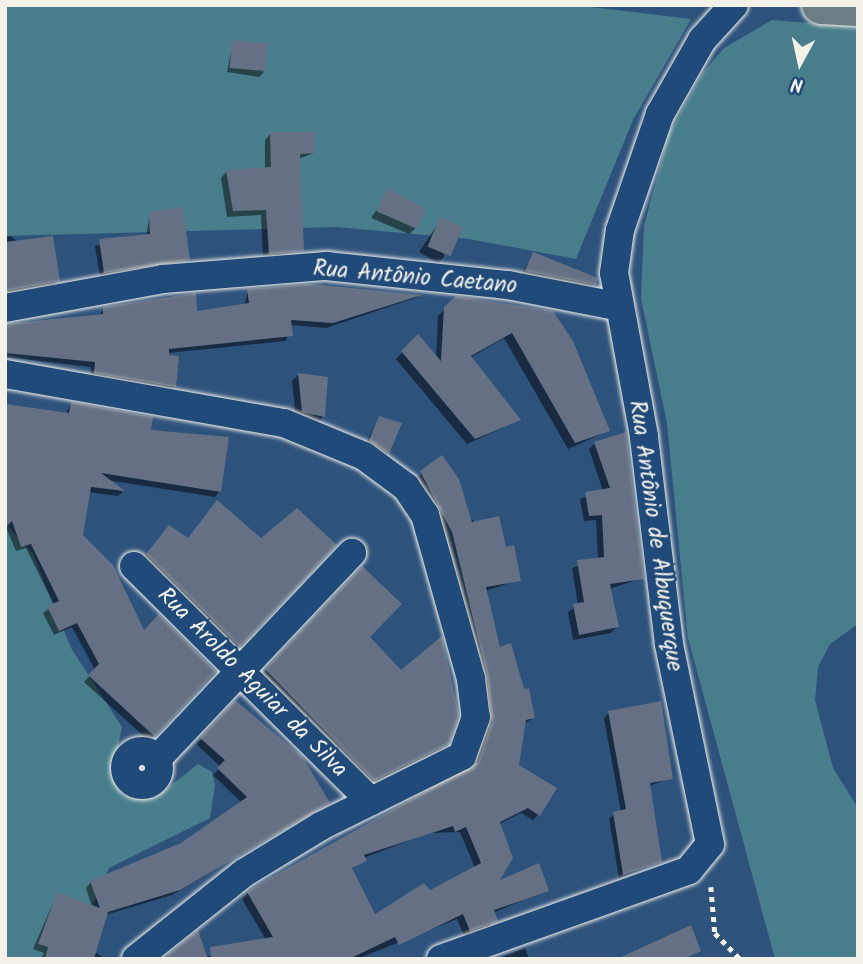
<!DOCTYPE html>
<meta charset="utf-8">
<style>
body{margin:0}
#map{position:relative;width:863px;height:964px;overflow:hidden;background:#2d527c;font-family:Kalam,sans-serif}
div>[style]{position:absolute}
.green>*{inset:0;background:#487e8c}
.shadow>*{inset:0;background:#0007}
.building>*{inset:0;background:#657084;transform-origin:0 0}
.path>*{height:4.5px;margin-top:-2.25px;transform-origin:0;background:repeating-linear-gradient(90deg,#f4f1e8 0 5px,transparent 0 10px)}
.roads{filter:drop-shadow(0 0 2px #f4f1e8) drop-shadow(0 0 2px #f4f1e8)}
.minor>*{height:28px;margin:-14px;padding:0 14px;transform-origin:14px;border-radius:14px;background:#1f4a7a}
.minor>.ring{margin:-14px;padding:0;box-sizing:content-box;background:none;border:28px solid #1f4a7a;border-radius:50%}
.highway>*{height:38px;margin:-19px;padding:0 19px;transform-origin:19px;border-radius:19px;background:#6c7e84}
span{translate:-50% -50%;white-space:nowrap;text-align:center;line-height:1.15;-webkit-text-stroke:5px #1f4a7a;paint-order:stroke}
.street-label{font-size:23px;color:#f4f1e8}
.frame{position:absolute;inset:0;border:7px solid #f4f1e8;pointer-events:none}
.north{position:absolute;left:765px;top:28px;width:70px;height:70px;-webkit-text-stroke:5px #1f4a7a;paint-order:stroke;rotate:188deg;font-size:19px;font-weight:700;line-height:28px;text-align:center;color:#f4f1e8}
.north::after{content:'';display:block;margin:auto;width:24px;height:32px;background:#f4f1e8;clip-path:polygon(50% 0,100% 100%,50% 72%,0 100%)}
</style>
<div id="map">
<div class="green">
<div style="clip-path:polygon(5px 5px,575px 5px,691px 19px,633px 120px,576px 259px,469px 239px,336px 227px,5px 236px)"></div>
<div style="clip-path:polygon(772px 20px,858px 27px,858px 624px,830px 644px,818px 667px,815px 700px,833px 768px,858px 808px,858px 959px,775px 959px,688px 638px,667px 423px,641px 299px,644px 226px,669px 133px,702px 74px,724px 48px)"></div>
<div style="clip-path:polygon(5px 523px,33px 554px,71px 648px,122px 727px,112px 777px,123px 796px,155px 798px,198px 764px,212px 772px,215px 785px,210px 818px,109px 868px,93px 904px,92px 959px,5px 959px)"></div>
</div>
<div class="shadow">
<div style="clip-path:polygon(233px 42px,264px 72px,259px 77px,227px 72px)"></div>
<div style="clip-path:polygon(271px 133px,314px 153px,298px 159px,302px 250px,263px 259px,261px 215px,227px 217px,221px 178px,227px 171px,265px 169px,265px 140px)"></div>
<div style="clip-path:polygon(389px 191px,416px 228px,409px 234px,371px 218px)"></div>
<div style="clip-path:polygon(150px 213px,189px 260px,100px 277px,95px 246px,146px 237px)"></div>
<div style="clip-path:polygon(441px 219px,444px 257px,438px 263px,419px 252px)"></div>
<div style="clip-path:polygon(11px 236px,58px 280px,52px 286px,5px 296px,5px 237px)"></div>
<div style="clip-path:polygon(534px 254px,594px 284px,588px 291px,520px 277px)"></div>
<div style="clip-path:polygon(310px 286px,418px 297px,326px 328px,290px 325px,286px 341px,168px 353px,174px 386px,169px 392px,90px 378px,91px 367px,5px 357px,5px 325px,99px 316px,104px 309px,196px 313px,244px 306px,248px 291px)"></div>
<div style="clip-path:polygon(456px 298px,552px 312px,608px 431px,568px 449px,504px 338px,470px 358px,519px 420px,467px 444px,396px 359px,417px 337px,436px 357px,438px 316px)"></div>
<div style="clip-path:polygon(298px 375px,324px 416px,317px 423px,296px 418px,292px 381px)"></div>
<div style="clip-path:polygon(71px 404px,149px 432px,220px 491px,215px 497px,107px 480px,123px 492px,118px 496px,89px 492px,81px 536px,144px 632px,214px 671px,149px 741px,84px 682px,95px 670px,72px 627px,54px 635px,43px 613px,54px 605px,26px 548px,16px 551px,5px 525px)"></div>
<div style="clip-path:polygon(379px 418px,388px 453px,382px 459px,364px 447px)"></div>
<div style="clip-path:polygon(595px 443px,643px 578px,609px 589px,617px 627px,611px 633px,573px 640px,568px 612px,578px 605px,572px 568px,598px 560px,596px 520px,584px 521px,580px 499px,603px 491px,589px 449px)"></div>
<div style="clip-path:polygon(evenodd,422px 473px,504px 549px,519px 580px,485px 591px,499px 649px,533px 718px,524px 724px,517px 766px,538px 815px,533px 820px,521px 813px,499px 824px,496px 883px,547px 890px,493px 913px,490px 926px,464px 936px,457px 919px,357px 959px,166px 959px,206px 957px,266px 940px,242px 899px,248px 893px,474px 766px,487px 729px,482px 681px,447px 538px,416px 478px,422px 473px,460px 832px,475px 868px,374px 917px,351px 870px,363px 858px,429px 833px,460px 832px)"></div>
<div style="clip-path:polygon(164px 533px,187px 540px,334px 545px,233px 652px,141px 561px)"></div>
<div style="clip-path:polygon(363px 569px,368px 637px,401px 673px,441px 639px,457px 715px,441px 749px,368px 785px,261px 675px)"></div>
<div style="clip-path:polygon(235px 703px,327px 803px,172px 895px,105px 915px,95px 952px,105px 959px,41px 959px,44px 953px,33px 949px,57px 894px,92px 907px,86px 888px,91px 882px,182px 844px,242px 803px,213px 775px,221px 767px,196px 744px)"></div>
<div style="clip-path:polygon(609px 713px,671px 778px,649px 786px,660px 862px,619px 878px,609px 818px,621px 812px,604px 718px)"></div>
<div style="clip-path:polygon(525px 948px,529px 959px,496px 959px)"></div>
</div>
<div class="building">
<div style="left:232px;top:40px;width:36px;height:28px;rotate:5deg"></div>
<div style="clip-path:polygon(270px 132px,315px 132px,315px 153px,300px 154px,304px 251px,269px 254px,266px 210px,233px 211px,226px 170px,271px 167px)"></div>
<div style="clip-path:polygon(388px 188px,426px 209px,417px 229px,376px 211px)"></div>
<div style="clip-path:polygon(183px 207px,190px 260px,104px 273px,99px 239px,150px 234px,149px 212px)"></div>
<div style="left:440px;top:217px;width:25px;height:32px;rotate:23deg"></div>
<div style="clip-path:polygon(53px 236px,60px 281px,5px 291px,5px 242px)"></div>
<div style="clip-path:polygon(533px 252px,598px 278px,596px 285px,525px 271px)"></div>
<div style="clip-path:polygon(310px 284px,422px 295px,333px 323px,291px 320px,293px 336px,169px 349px,169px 355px,179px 356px,176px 387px,94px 373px,95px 362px,5px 353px,5px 324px,103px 314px,103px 307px,196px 293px,197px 311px,249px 303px,247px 289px)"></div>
<div style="clip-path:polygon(456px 296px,553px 311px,573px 341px,610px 431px,575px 443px,512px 333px,471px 356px,521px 420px,475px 439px,401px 351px,418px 334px,441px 361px,444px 307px)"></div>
<div style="clip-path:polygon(298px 373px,328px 377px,325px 417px,302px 412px)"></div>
<div style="clip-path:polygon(71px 402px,153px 417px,151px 430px,229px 437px,221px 492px,101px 473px,125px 491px,91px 487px,83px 535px,113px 565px,144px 630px,159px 614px,216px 671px,155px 737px,88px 675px,99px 664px,77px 623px,59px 631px,47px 606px,59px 601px,31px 544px,21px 547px,12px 521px,5px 528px,5px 404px,69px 413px)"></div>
<div style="clip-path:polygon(379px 416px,402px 423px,389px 454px,369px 440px)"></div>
<div style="clip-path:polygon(626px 432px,644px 579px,610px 584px,619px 627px,579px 635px,573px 604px,584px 602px,577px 560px,604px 557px,602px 515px,589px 516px,585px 492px,610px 488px,594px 442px)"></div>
<div style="clip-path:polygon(evenodd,442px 455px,459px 479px,472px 522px,499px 516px,506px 547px,514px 545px,521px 581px,486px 587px,500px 647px,511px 643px,524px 689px,529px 688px,535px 718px,526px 720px,519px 765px,557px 788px,540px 816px,528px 808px,500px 822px,513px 858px,500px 880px,539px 863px,549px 891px,494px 910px,498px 921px,470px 931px,463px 914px,399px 945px,395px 937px,349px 959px,211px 959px,210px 947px,273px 937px,247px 892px,254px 887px,478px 762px,492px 722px,487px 675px,452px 532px,420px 471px,442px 455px,453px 826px,455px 832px,466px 827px,481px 863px,430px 890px,424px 883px,375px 914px,352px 868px,367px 861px,364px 855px,453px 826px)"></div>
<div style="clip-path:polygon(217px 500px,261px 538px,297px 508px,337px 545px,240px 647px,146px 554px,169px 525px,188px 538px)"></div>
<div style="clip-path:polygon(362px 566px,402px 604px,370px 637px,401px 670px,442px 636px,459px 715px,449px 744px,374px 781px,265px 669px)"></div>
<div style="clip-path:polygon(235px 700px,302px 756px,330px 803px,180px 890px,108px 912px,94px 959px,45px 959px,48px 947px,38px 944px,57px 892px,100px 908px,90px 881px,181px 843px,247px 797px,217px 768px,225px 760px,200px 738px)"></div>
<div style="clip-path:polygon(661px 701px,673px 779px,650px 783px,662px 862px,623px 875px,613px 812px,626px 809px,608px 711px)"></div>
<div style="clip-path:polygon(691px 925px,701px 951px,683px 959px,617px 959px)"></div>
<div style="clip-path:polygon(198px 930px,208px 959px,163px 959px)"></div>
</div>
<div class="path">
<div style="left:711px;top:887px;width:46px;rotate:85deg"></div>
<div style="left:715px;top:933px;width:36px;rotate:46deg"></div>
</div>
<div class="roads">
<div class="minor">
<div style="left:5px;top:308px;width:161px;rotate:-10.4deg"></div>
<div style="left:163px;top:279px;width:164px;rotate:-4.6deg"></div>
<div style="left:326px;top:266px;width:183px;rotate:6deg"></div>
<div style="left:508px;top:285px;width:110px;rotate:11deg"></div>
<div style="left:5px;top:374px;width:283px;rotate:10deg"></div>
<div style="left:284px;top:423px;width:87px;rotate:22.4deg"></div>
<div style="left:364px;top:456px;width:52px;rotate:36.4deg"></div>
<div style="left:406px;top:487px;width:34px;rotate:56deg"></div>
<div style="left:425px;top:515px;width:170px;rotate:74.3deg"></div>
<div style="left:471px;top:679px;width:38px;rotate:83deg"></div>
<div style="left:476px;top:717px;width:41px;rotate:109.7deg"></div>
<div style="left:462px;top:756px;width:157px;rotate:153.6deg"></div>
<div style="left:321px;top:826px;width:90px;rotate:148.6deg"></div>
<div style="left:244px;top:873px;width:138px;rotate:141.5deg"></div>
<div style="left:134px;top:566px;width:334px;rotate:44.8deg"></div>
<div class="ring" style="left:125px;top:751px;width:6px;height:6px"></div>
<div style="left:157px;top:759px;width:284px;rotate:-46.6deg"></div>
<div style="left:441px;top:959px;width:263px;rotate:-19.7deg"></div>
<div style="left:689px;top:870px;width:33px;rotate:-51deg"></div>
<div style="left:710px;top:844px;width:204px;rotate:-101.6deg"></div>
<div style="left:669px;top:644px;width:209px;rotate:-96.9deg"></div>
<div style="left:644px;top:436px;width:166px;rotate:-100.4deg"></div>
<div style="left:614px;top:273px;width:43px;rotate:-82.1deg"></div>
<div style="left:620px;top:230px;width:123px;rotate:-71deg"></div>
<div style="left:660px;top:114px;width:85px;rotate:-60.4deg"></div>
<div style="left:702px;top:40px;width:47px;rotate:-47.6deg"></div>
</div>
<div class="highway">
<div style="left:821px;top:5px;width:37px;rotate:3deg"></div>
</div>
</div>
<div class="street-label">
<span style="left:415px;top:278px;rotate:5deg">Rua Antônio Caetano</span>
<span style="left:655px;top:536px;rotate:82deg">Rua Antônio de Albuquerque</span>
<span style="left:252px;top:683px;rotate:45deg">Rua Aroldo Aguiar da Silva</span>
</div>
<div class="frame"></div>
<div class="north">N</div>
</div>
